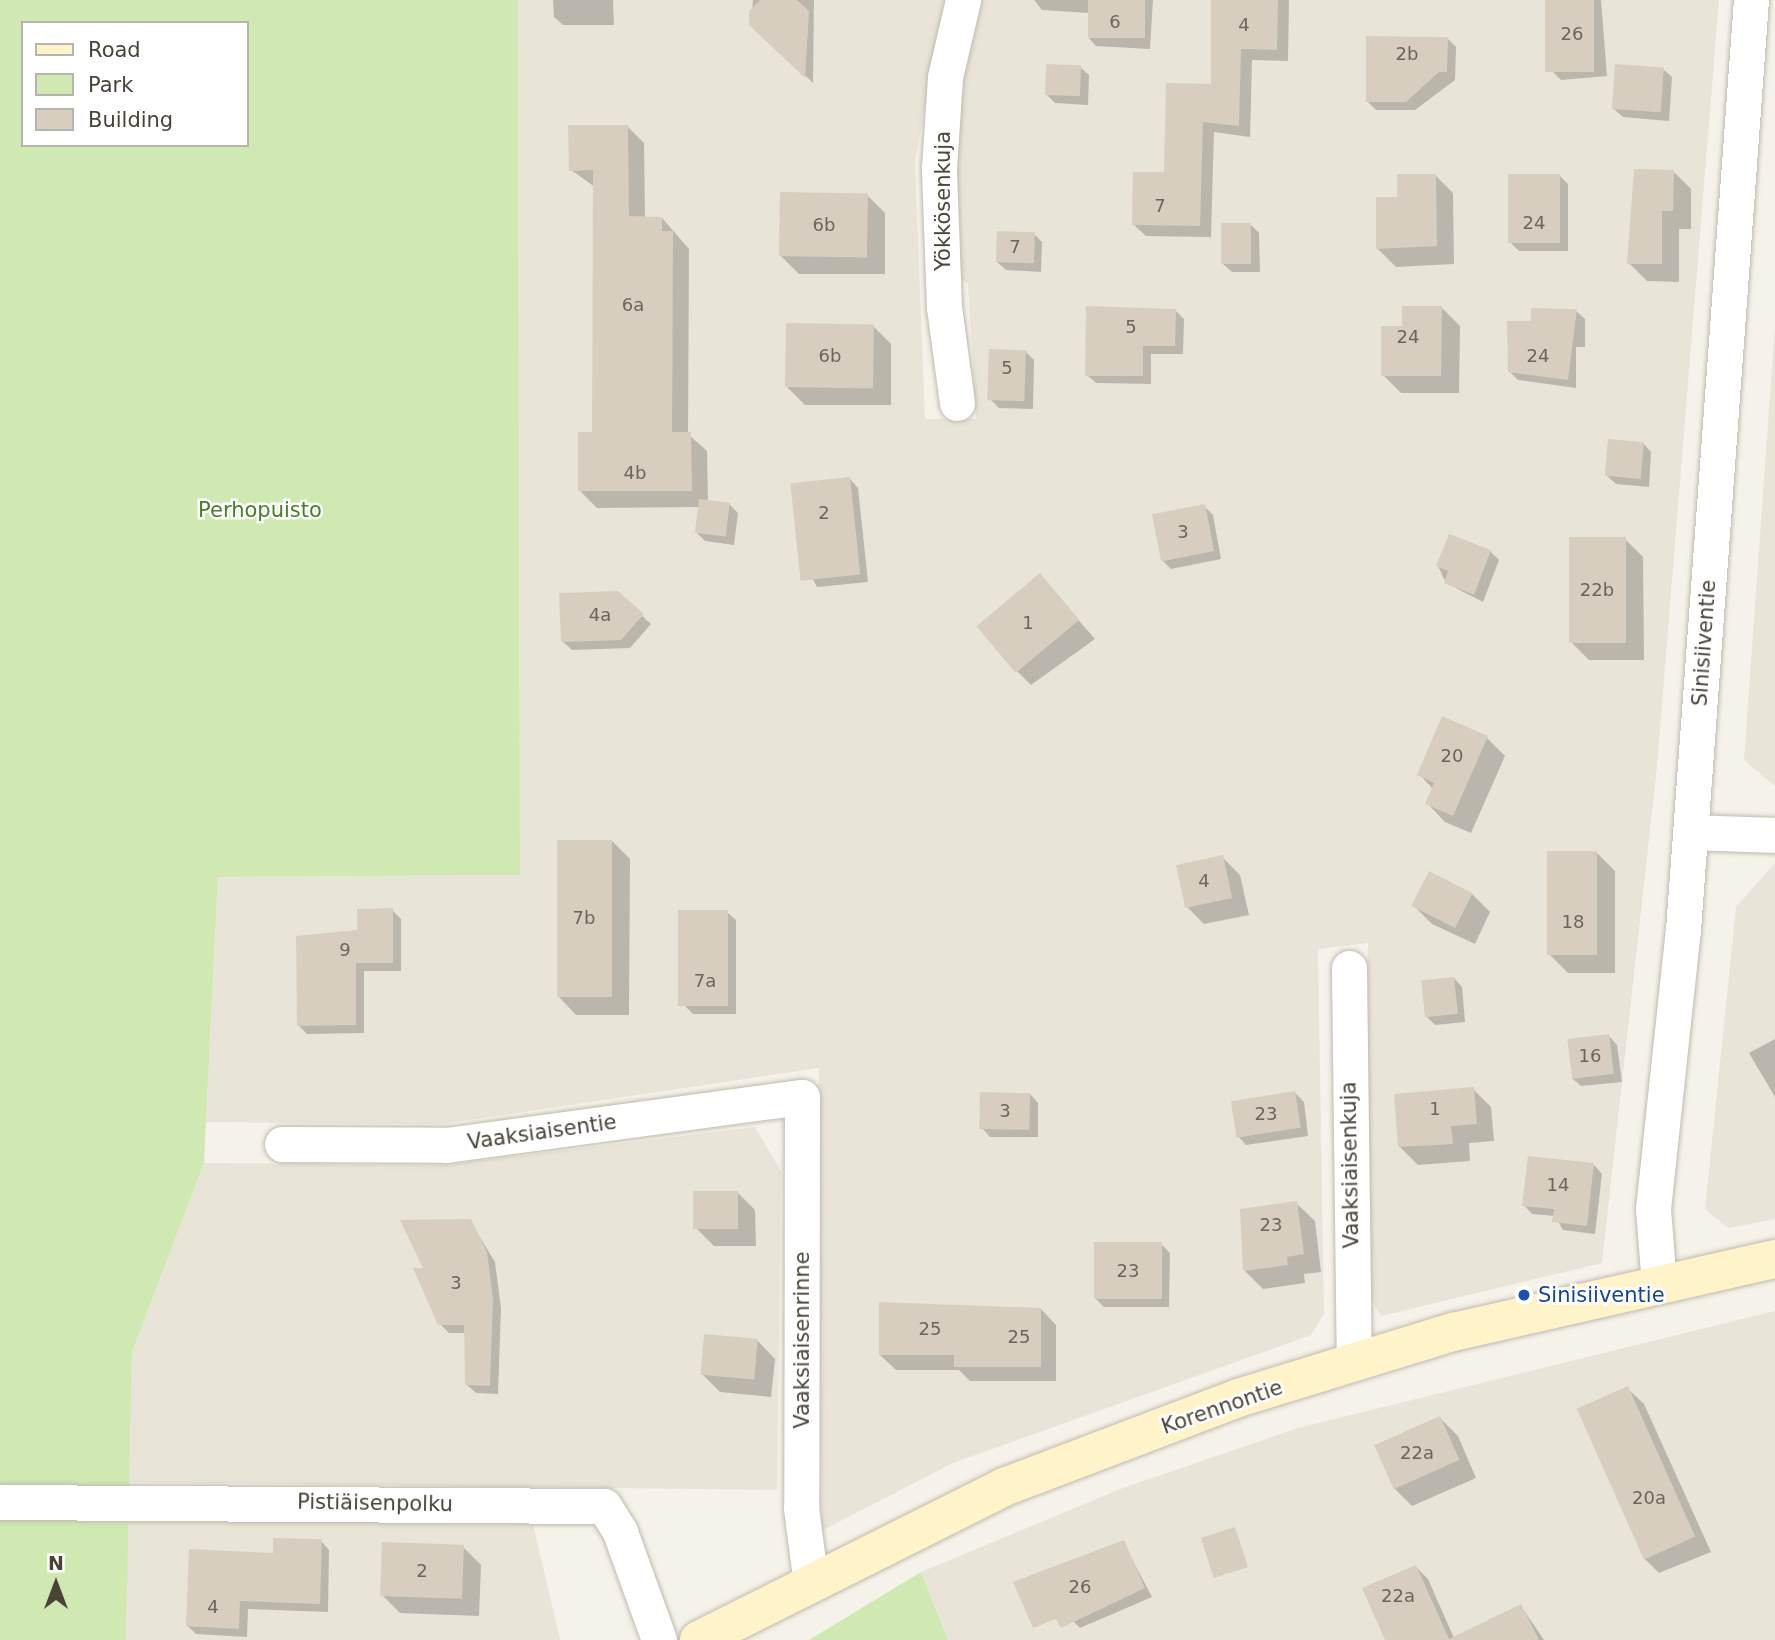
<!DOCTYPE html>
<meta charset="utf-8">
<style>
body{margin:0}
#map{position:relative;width:1775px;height:1640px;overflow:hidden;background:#f5f2ea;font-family:"DejaVu Sans",sans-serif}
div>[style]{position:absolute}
.residential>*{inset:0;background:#e9e4d8}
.green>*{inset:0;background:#d0e9b3}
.shadow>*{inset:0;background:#0003}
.building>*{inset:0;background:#d7cebf;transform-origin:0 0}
.roads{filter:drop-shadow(0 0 2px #c1baac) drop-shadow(0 0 2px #c1baac)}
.street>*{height:35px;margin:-17.5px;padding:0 17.5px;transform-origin:17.5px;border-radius:17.5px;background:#fff}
.secondary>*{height:38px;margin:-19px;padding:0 19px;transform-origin:19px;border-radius:19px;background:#fff3ca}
.dots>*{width:19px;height:19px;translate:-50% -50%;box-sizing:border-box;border:4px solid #fff;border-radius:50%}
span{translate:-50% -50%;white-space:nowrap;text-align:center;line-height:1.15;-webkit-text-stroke:5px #fff;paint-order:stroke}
.number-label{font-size:18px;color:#6c665a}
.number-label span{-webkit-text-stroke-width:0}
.street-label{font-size:21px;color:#494338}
.park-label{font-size:21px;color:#487d29}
.transit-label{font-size:21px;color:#164399}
.left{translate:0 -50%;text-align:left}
.legend{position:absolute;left:21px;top:21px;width:228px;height:126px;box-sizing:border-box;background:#fff;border:2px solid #b6b4af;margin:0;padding:9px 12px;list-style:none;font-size:21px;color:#494338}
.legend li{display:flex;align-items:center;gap:14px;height:35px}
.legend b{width:35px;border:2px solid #b6b4af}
.north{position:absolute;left:21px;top:1549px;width:70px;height:70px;-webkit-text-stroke:5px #fff;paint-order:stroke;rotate:0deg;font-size:19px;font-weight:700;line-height:28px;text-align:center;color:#494338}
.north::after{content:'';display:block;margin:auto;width:24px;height:32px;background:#494338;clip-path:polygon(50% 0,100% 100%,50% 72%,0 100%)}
</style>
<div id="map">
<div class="residential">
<div style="clip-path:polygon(518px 0,944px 0,915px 162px,925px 419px,976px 419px,968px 284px,958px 276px,955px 168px,962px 80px,983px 0,1719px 0,1657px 767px,1602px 1263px,1381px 1316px,1360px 1281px,1368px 943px,1318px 949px,1324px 1314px,1311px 1335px,953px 1463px,821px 1531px,819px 1068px,442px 1124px,206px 1122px,218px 877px,520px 875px)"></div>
<div style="clip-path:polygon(1775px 324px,1775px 786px,1744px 760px)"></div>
<div style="clip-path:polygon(1775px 863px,1775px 1219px,1728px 1228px,1705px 1209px,1736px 907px)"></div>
<div style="clip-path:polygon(755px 1127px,781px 1171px,777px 1490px,129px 1482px,132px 1352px,204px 1163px,445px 1165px)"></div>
<div style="clip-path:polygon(1775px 1311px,1775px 1640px,948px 1640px,921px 1572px,1123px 1488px,1298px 1428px)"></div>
<div style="clip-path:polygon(128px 1511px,533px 1524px,560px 1640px,126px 1640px)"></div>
</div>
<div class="green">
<div style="clip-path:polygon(evenodd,0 0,518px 0,520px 875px,218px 877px,204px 1163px,132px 1352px,126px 1640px,0 1640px,0 0,23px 23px,247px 23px,247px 145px,23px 145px,23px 23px)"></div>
<div style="clip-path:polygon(921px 1572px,948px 1640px,809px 1640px)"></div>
</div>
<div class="shadow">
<div style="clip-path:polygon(553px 0,613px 0,614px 25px,563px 25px,554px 17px)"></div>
<div style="clip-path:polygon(753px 0,814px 0,813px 83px,751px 24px)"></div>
<div style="clip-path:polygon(1034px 0,1153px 0,1150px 49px,1096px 46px,1088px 37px,1089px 13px,1042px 10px)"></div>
<div style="clip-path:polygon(1213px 0,1289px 0,1288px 61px,1252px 60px,1250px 137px,1214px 132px,1211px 237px,1146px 236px,1134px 225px,1212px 86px)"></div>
<div style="clip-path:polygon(1547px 0,1601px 0,1607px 76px,1561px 80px,1552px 71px)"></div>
<div style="clip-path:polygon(1447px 38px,1456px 47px,1455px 80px,1415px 110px,1376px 110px,1367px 101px)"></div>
<div style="clip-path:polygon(1080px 67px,1089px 75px,1088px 105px,1055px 103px,1047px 95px)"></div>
<div style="clip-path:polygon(1663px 69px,1672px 77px,1669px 121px,1623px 117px,1614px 109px)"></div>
<div style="clip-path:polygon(627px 126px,644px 143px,645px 218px,662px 218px,689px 249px,688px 434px,707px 451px,708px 502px,729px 504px,738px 513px,734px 545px,705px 541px,696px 532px,700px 507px,597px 508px,580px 491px,594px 434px,595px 187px,571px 170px)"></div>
<div style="clip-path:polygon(1673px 171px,1691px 189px,1691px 229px,1679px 229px,1679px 282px,1647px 281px,1629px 263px)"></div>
<div style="clip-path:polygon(1435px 175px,1453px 193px,1454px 264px,1396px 267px,1378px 249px,1399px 199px)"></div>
<div style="clip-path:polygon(1559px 175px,1568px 184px,1568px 251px,1519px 251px,1510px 242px)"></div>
<div style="clip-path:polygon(867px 195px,885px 213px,885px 274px,799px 274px,781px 256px)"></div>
<div style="clip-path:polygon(1250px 224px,1259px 233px,1260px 272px,1232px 272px,1223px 264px)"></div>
<div style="clip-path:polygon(1034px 234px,1042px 242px,1041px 272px,1006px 270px,997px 262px)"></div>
<div style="clip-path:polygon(1442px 308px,1460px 326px,1459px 393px,1401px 393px,1383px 375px)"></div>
<div style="clip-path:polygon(1175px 310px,1184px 319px,1183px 354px,1151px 354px,1151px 384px,1096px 383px,1087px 375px)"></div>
<div style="clip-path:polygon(1576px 311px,1585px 319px,1585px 347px,1576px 347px,1576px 388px,1518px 380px,1509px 371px,1532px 322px)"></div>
<div style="clip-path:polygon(873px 326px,891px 344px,891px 405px,805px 405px,787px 387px)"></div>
<div style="clip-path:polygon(1025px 351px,1034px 360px,1033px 409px,999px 408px,990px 399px)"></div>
<div style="clip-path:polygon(1643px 443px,1651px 452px,1649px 487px,1616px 484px,1607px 476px)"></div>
<div style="clip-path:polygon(850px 479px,858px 488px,868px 582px,817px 587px,799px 554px,792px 485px)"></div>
<div style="clip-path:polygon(1204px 506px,1213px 515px,1221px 559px,1171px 569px,1162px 560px)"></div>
<div style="clip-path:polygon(1625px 539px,1643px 557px,1644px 660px,1589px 660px,1571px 642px)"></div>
<div style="clip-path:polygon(1490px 551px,1499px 560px,1483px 602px,1446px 583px,1438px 566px)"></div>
<div style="clip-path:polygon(1039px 575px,1095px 639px,1031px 685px,1013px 667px)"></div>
<div style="clip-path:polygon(617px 593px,651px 624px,630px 648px,572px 650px,563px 642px)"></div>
<div style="clip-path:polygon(1487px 738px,1505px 756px,1471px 833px,1445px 822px,1427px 803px,1433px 789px,1419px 774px)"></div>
<div style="clip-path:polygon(612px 841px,630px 859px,629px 1015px,576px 1015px,558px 996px)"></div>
<div style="clip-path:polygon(1597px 853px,1615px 871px,1615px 973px,1568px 973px,1550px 955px)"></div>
<div style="clip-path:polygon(1222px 857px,1240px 875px,1249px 915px,1204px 924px,1186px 906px)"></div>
<div style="clip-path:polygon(1472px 894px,1490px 912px,1475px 944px,1432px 924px,1414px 906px)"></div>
<div style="clip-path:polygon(392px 910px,401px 919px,401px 971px,364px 971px,364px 1033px,307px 1034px,298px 1025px,359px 932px)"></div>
<div style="clip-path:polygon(727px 912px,736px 920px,736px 1014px,693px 1014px,685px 1006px)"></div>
<div style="clip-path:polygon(1454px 978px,1462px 987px,1465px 1022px,1435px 1025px,1426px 1016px)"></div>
<div style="clip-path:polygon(1609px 1036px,1617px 1045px,1622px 1082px,1581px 1086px,1572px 1078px)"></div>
<div style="clip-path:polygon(1775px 1039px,1775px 1097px,1749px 1053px)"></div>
<div style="clip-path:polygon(1473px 1089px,1491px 1107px,1494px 1141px,1469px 1143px,1470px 1161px,1418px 1165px,1400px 1147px)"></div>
<div style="clip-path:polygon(1295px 1093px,1304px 1102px,1308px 1136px,1246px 1145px,1238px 1136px)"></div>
<div style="clip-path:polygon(1030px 1094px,1038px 1103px,1038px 1137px,990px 1137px,982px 1128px)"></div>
<div style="clip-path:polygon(1594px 1165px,1602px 1174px,1595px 1234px,1563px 1230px,1555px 1216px,1532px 1214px,1524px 1205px)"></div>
<div style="clip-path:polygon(737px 1192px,755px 1210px,756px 1246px,714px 1246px,696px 1228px)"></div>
<div style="clip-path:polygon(1296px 1203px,1315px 1221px,1321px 1272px,1304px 1274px,1305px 1283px,1263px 1289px,1245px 1271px)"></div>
<div style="clip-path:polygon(470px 1221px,495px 1262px,501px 1308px,498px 1394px,476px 1393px,467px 1385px,466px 1333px,449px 1333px,440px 1324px,426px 1270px)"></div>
<div style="clip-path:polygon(1161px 1244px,1170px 1253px,1169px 1307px,1104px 1307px,1095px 1298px)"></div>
<div style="clip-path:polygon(1041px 1309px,1056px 1325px,1056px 1381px,970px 1381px,959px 1370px,896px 1370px,880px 1355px)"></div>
<div style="clip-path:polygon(757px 1340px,775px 1359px,771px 1397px,720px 1392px,702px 1374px)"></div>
<div style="clip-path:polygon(1628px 1389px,1644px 1404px,1711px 1552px,1659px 1573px,1643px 1557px)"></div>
<div style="clip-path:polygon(1440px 1418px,1458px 1436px,1476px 1478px,1412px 1506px,1394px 1488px)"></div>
<div style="clip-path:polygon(321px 1541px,329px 1550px,328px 1612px,248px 1609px,247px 1637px,196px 1634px,187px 1625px,274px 1555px)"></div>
<div style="clip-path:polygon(1123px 1542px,1152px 1597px,1080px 1628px,1071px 1619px)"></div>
<div style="clip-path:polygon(463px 1547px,481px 1565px,479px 1616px,400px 1613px,382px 1595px)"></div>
<div style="clip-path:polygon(1416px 1567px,1428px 1579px,1454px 1638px,1521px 1606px,1544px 1640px,1387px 1640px)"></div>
</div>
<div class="building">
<div style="clip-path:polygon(760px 0,797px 0,809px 11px,805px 78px,749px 25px,749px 11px)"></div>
<div style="left:1088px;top:0;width:57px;height:38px"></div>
<div style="clip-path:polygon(1211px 0,1278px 0,1277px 50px,1241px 49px,1239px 126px,1203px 122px,1200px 226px,1132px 225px,1133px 172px,1164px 172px,1166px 83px,1211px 84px)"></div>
<div style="left:1545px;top:0;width:49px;height:72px"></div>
<div style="clip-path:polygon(1366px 36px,1448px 37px,1447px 72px,1439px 72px,1406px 102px,1366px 102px)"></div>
<div style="left:1046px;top:64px;width:35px;height:31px;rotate:2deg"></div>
<div style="left:1615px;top:64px;width:49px;height:45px;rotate:4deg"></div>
<div style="clip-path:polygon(568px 125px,628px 125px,629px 216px,662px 217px,662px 231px,673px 231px,672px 432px,691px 432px,692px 491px,578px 491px,578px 432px,592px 432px,593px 170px,569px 171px)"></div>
<div style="clip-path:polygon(1634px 169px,1674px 170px,1673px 211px,1662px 211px,1662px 264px,1627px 264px)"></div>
<div style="clip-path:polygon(1397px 174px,1436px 174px,1437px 246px,1376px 249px,1376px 197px,1397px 197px)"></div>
<div style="left:1508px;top:174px;width:52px;height:69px"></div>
<div style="left:780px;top:192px;width:88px;height:64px;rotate:1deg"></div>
<div style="left:1221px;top:223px;width:30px;height:41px"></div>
<div style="left:997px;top:231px;width:38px;height:31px;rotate:2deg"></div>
<div style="clip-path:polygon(1086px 306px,1176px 309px,1175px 346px,1143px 346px,1143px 376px,1085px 376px)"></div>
<div style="clip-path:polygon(1402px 306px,1442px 306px,1441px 376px,1381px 376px,1381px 326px,1402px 326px)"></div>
<div style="clip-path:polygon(1531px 308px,1577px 309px,1568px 380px,1508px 372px,1507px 321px,1531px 321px)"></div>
<div style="left:786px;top:323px;width:88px;height:64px;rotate:1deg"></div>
<div style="left:989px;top:349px;width:37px;height:51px;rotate:2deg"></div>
<div style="left:1608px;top:439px;width:36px;height:37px;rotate:5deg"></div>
<div style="left:850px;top:477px;width:98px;height:60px;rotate:84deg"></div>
<div style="left:699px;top:499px;width:31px;height:34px;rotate:7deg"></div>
<div style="left:1205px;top:504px;width:48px;height:54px;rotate:79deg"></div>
<div style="clip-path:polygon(1449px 534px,1491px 550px,1474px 595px,1444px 583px,1448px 571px,1436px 566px)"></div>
<div style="left:1569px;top:537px;width:57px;height:106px"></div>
<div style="left:1040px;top:573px;width:61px;height:83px;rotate:50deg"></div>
<div style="clip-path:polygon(618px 591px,644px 614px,621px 640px,561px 642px,559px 593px)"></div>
<div style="clip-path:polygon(1442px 716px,1488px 736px,1453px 816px,1425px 804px,1434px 783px,1417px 775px)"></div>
<div style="left:557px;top:840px;width:55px;height:157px"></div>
<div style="left:1547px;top:851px;width:50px;height:104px"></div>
<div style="left:1223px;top:855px;width:44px;height:48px;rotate:78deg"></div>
<div style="left:1429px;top:871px;width:49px;height:39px;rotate:27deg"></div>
<div style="clip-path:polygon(393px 908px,393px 963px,356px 963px,356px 1025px,297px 1026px,296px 936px,357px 930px,357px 909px)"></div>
<div style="left:678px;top:910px;width:50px;height:96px"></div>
<div style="left:1454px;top:977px;width:37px;height:33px;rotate:84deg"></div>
<div style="left:1609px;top:1034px;width:40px;height:42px;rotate:83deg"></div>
<div style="clip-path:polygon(1474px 1087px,1477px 1124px,1451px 1126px,1453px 1144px,1398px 1147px,1394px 1094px)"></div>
<div style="left:1295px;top:1091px;width:37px;height:65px;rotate:81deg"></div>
<div style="left:980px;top:1092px;width:50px;height:37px;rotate:1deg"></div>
<div style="clip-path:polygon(1528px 1156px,1594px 1163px,1587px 1226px,1552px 1222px,1554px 1209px,1522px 1206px)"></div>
<div style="left:693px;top:1191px;width:45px;height:38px"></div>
<div style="clip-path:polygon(1297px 1201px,1304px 1254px,1287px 1257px,1288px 1265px,1243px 1271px,1240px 1209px)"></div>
<div style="clip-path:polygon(471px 1219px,487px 1252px,493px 1298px,490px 1386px,465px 1385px,464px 1325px,438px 1325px,413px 1268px,423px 1268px,400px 1220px)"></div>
<div style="left:1094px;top:1242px;width:68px;height:57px"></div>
<div style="clip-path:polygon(879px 1302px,1041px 1308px,1041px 1367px,954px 1367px,954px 1355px,879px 1355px)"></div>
<div style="left:704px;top:1334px;width:54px;height:41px;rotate:5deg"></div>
<div style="left:1628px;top:1386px;width:165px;height:56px;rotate:66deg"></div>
<div style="left:1440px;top:1416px;width:48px;height:72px;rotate:66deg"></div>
<div style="left:1235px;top:1527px;width:42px;height:36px;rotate:72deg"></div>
<div style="clip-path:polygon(273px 1538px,322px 1539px,320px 1604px,240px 1601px,239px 1629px,186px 1626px,189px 1549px,273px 1553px)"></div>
<div style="clip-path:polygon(1124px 1540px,1145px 1588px,1061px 1628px,1056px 1619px,1033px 1628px,1013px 1582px)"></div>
<div style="left:382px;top:1542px;width:82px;height:54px;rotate:2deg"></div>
<div style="clip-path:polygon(1416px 1565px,1449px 1639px,1521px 1604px,1539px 1640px,1385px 1640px,1362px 1588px)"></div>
</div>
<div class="roads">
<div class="street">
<div style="left:957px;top:403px;width:97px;rotate:-97.7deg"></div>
<div style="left:944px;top:307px;width:139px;rotate:-92.1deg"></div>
<div style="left:939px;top:168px;width:91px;rotate:-86.2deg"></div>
<div style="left:945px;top:77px;width:79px;rotate:-76.8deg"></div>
<div style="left:1690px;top:832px;width:85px;rotate:2deg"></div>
<div style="left:1349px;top:968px;width:394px;rotate:89.3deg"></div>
<div style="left:282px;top:1144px;width:164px;rotate:0.3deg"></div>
<div style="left:446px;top:1145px;width:359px;rotate:-7.7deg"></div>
<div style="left:802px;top:1097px;width:411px;rotate:90.1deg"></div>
<div style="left:801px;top:1508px;width:77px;rotate:82.5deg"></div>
<div style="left:1659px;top:1285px;width:76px;rotate:-94.5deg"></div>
<div style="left:1653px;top:1209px;width:281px;rotate:-83.9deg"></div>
<div style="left:1683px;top:930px;width:932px;rotate:-85.82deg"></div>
<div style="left:0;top:1502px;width:604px;rotate:0.38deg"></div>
<div style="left:604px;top:1506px;width:31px;rotate:58deg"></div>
<div style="left:620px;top:1532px;width:115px;rotate:70.1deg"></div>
</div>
<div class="secondary">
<div style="left:699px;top:1640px;width:341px;rotate:-26.6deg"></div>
<div style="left:1004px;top:1487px;width:250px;rotate:-20.8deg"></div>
<div style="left:1238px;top:1398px;width:225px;rotate:-17.1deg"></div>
<div style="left:1453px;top:1332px;width:330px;rotate:-12.8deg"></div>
</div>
</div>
<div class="dots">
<div style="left:1524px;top:1295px;background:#1a4fb4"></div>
</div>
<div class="number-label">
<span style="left:1115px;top:22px">6</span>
<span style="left:1244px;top:25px">4</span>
<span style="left:1572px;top:34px">26</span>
<span style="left:1407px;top:54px">2b</span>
<span style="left:1160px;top:206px">7</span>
<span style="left:1534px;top:223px">24</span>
<span style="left:824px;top:225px">6b</span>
<span style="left:1015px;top:247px">7</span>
<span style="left:633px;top:305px">6a</span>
<span style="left:1131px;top:327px">5</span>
<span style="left:1408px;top:337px">24</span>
<span style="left:830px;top:356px">6b</span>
<span style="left:1538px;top:356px">24</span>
<span style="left:1007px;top:368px">5</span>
<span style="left:635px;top:473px">4b</span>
<span style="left:824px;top:513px">2</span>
<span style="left:1183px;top:532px">3</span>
<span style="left:1597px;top:590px">22b</span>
<span style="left:600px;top:615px">4a</span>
<span style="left:1028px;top:623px">1</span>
<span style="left:1452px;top:756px">20</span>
<span style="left:1204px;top:881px">4</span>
<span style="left:584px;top:918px">7b</span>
<span style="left:1573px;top:922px">18</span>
<span style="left:345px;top:950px">9</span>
<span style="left:705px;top:981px">7a</span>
<span style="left:1590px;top:1056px">16</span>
<span style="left:1435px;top:1109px">1</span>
<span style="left:1005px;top:1111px">3</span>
<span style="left:1266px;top:1114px">23</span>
<span style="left:1558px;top:1185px">14</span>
<span style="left:1271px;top:1225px">23</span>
<span style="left:1128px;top:1271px">23</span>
<span style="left:456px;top:1283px">3</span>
<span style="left:930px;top:1329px">25</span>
<span style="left:1019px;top:1337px">25</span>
<span style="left:1417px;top:1453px">22a</span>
<span style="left:1649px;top:1498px">20a</span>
<span style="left:422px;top:1571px">2</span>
<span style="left:1080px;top:1587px">26</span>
<span style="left:1398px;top:1596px">22a</span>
<span style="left:213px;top:1607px">4</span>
</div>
<div class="street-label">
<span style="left:943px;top:201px;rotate:-90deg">Yökkösenkuja</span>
<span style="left:1704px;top:643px;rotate:-86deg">Sinisiiventie</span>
<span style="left:542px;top:1132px;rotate:-8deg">Vaaksiaisentie</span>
<span style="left:1350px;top:1165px;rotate:-91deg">Vaaksiaisenkuja</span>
<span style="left:802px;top:1340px;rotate:-90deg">Vaaksiaisenrinne</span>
<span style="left:1222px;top:1407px;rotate:-19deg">Korennontie</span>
<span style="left:375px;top:1503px;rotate:1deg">Pistiäisenpolku</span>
</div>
<div class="park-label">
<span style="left:260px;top:510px">Perhopuisto</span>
</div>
<div class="transit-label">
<span class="left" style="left:1538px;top:1295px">Sinisiiventie</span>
</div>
<ul class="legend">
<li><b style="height:9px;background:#fff3ca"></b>Road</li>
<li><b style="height:19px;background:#d0e9b3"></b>Park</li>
<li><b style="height:19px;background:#d7cebf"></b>Building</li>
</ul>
<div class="north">N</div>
</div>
